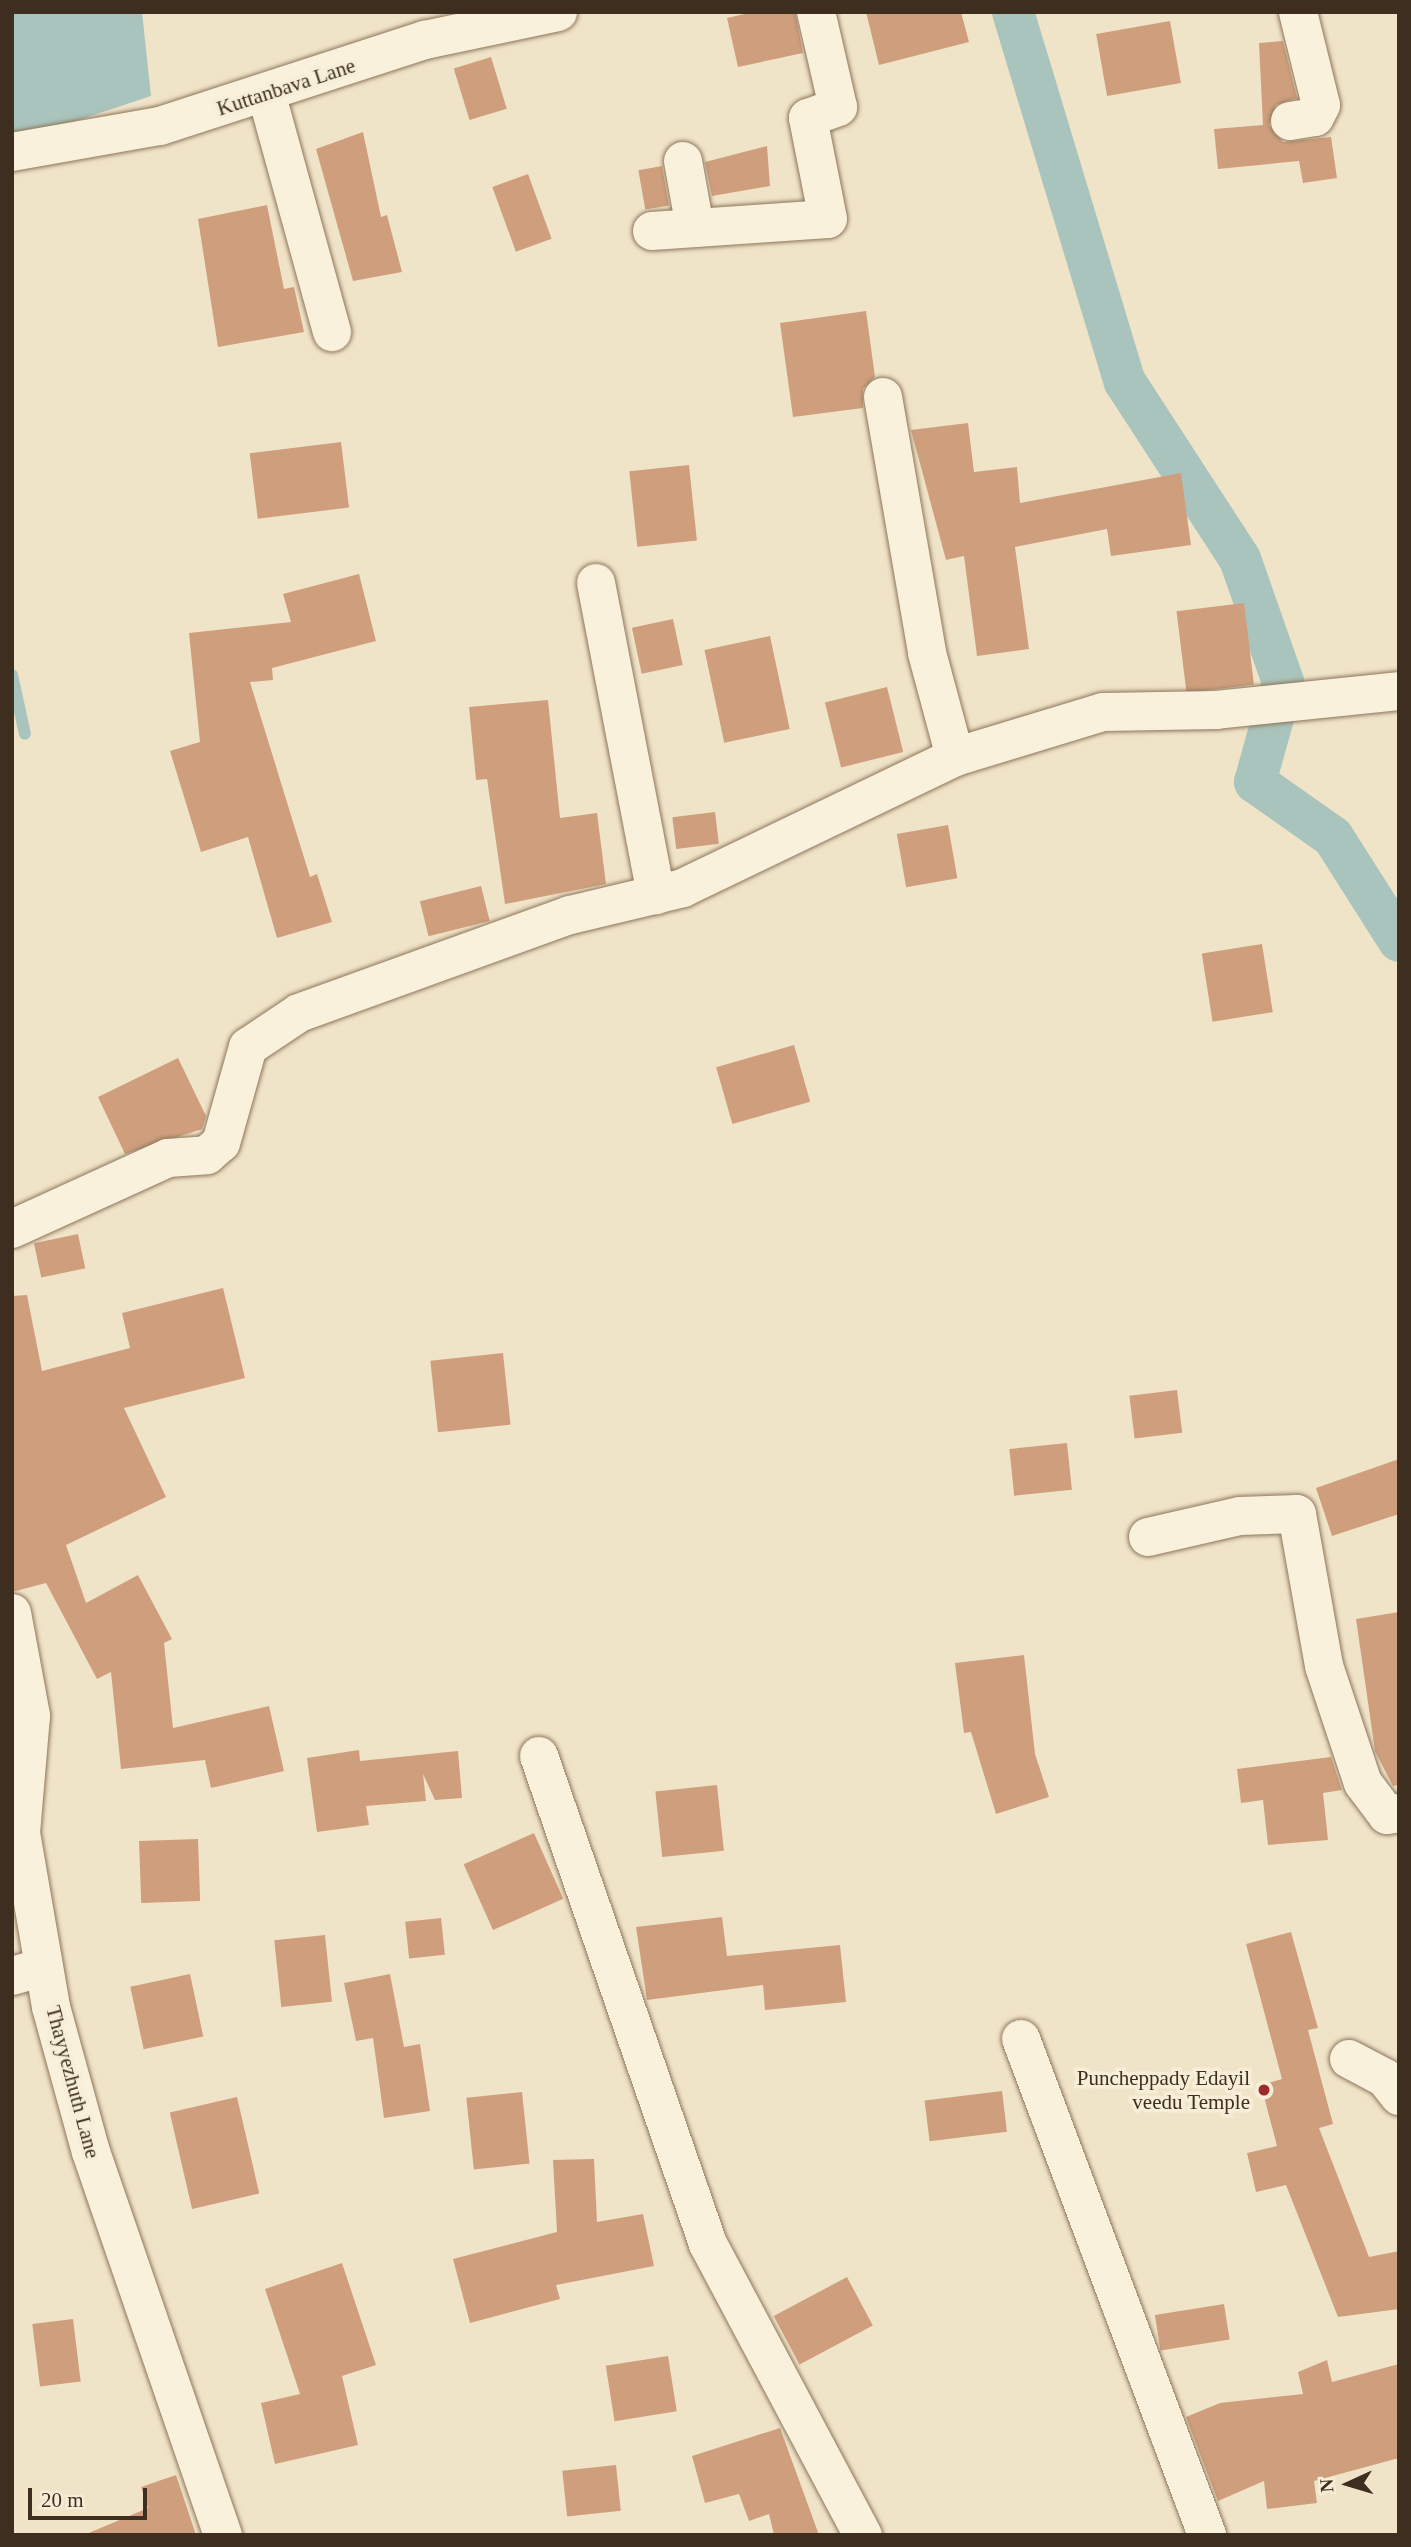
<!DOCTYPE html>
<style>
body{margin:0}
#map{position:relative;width:1411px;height:2547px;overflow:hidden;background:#f0e4c8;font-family:"Times New Roman",serif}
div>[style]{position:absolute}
.water>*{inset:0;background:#a9c4bc}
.stream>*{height:12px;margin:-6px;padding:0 6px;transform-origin:6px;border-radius:6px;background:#a9c4bc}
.canal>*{height:42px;margin:-21px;padding:0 21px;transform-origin:21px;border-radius:21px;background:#a9c4bc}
.building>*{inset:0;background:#cf9f7d;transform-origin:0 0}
.roads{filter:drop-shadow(0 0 2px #8d765c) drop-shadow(0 0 2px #8d765c)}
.minor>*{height:38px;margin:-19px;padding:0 19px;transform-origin:19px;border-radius:19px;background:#faf1dc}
.dots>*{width:19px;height:19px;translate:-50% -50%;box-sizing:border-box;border:4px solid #f7eed8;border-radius:50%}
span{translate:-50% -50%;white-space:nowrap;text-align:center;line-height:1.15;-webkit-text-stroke:7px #f7eed8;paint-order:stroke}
.street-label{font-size:21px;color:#3d2e20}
.poi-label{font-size:21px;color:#3d2e20}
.right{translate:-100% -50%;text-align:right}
.frame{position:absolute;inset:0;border:14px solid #3d2e20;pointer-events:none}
.north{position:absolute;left:1313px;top:2449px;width:70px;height:70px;-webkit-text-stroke:5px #f7eed8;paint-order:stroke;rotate:266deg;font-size:19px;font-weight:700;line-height:28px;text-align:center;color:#3d2e20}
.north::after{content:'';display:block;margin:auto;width:24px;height:32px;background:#3d2e20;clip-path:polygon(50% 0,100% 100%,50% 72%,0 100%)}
.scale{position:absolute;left:28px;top:2488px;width:119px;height:32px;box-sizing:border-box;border:4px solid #3d2e20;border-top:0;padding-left:9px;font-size:21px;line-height:24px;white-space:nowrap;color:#3d2e20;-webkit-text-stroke:5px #f7eed8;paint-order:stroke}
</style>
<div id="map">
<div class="water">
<div style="clip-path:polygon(12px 12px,142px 12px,151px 96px,43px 132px,12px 134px)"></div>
</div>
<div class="stream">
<div style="left:12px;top:675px;width:60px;rotate:77.6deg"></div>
</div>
<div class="canal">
<div style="left:1013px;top:12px;width:387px;rotate:73.2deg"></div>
<div style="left:1125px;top:382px;width:211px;rotate:57deg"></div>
<div style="left:1240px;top:559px;width:130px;rotate:70.7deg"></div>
<div style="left:1283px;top:682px;width:104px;rotate:105.6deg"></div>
<div style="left:1255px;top:782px;width:95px;rotate:35.2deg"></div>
<div style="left:1333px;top:837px;width:123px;rotate:57.6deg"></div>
</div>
<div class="building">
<div style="clip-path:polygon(753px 12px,795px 12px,803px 53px,738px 67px,727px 18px)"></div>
<div style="clip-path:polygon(866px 12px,961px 12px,969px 42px,879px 65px)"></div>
<div style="left:1170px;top:21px;width:63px;height:75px;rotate:80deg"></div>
<div style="clip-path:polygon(1283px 41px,1297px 98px,1276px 105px,1269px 125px,1283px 142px,1331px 137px,1337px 178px,1303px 183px,1299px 161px,1218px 169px,1214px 129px,1263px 125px,1259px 43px)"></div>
<div style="left:491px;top:57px;width:54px;height:39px;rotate:73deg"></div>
<div style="clip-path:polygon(363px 132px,381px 217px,387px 215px,402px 272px,353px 281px,316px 149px)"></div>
<div style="clip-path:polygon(767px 146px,770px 186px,712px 196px,705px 162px)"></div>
<div style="left:662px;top:166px;width:40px;height:24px;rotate:80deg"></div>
<div style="left:528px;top:174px;width:69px;height:38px;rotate:70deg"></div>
<div style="clip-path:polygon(267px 205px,284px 289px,294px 287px,304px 332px,218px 347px,198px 219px)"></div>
<div style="clip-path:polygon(866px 311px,875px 377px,863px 389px,863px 408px,793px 417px,780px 323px)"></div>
<div style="clip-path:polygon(968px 423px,974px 472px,1017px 467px,1020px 503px,1181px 473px,1191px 545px,1111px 556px,1107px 529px,1015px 547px,1029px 649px,977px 656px,964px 556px,946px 560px,911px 430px)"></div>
<div style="left:341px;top:442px;width:66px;height:92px;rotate:83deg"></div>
<div style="left:689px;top:465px;width:76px;height:60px;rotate:84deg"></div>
<div style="clip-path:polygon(359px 574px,376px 641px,272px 668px,273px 680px,250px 682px,310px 877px,317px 874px,332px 922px,277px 938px,248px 837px,201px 852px,170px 751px,200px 742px,189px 633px,291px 622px,283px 594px)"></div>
<div style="left:1244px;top:603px;width:82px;height:68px;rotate:83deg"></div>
<div style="left:673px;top:619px;width:47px;height:42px;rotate:78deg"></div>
<div style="left:770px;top:636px;width:95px;height:67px;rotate:78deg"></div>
<div style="left:887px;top:687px;width:67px;height:64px;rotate:76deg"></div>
<div style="clip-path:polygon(548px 700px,560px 818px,597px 813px,606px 884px,505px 904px,487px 779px,476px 780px,469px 707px)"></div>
<div style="left:715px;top:812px;width:32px;height:43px;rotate:83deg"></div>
<div style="left:948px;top:825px;width:54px;height:52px;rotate:80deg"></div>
<div style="left:481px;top:886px;width:36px;height:63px;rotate:76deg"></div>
<div style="left:1262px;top:944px;width:69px;height:61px;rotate:81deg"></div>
<div style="left:794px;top:1045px;width:59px;height:81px;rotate:74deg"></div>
<div style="clip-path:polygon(178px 1058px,206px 1116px,202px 1129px,125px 1154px,98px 1097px)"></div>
<div style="left:78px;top:1234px;width:35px;height:45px;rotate:78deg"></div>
<div style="clip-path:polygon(223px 1288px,245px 1378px,124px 1408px,166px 1497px,66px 1545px,86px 1603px,138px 1575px,172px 1639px,164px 1643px,173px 1728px,269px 1706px,284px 1771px,211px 1788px,205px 1760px,121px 1769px,111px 1672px,97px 1679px,46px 1583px,12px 1592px,12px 1296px,27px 1295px,42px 1371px,130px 1348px,122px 1313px)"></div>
<div style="left:503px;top:1353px;width:72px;height:73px;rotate:84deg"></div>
<div style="left:1177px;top:1390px;width:43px;height:48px;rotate:83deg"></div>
<div style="left:1067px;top:1443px;width:47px;height:58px;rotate:84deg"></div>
<div style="clip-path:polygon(1399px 1459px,1399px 1514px,1332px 1536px,1316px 1488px)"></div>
<div style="clip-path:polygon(1399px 1612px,1399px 1785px,1393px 1786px,1375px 1751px,1356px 1619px)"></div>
<div style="clip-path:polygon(1024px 1655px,1035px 1754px,1049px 1797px,996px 1814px,971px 1732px,964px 1733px,955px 1663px)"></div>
<div style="clip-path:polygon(359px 1750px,360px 1761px,458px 1751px,462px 1798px,435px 1800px,423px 1774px,426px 1801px,366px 1806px,369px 1825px,317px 1832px,307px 1758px)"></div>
<div style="clip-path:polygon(1331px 1757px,1342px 1790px,1323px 1793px,1328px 1840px,1268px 1845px,1263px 1800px,1241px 1803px,1237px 1769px)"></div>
<div style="left:717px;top:1785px;width:66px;height:62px;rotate:84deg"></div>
<div style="left:534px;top:1833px;width:72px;height:77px;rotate:66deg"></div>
<div style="left:198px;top:1839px;width:62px;height:59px;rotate:88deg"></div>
<div style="clip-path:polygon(722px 1917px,727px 1956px,840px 1945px,846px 2002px,765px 2010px,763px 1985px,647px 2000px,636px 1927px)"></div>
<div style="left:441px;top:1918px;width:37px;height:36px;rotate:84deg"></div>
<div style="clip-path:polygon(1291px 1932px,1318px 2028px,1308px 2030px,1333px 2124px,1319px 2128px,1369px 2257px,1399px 2251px,1399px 2309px,1338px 2317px,1286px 2185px,1256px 2192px,1247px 2153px,1277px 2146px,1261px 2085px,1282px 2079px,1246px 1944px)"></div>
<div style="left:325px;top:1935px;width:67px;height:51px;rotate:84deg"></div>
<div style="left:190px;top:1974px;width:64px;height:61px;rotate:78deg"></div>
<div style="clip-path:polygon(390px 1974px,404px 2047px,420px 2044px,430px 2111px,384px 2118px,373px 2038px,356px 2041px,344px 1983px)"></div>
<div style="left:1002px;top:2091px;width:41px;height:78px;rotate:83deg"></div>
<div style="left:522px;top:2092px;width:72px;height:56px;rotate:84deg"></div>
<div style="left:237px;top:2097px;width:99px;height:69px;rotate:77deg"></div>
<div style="clip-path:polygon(594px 2159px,597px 2222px,643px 2214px,654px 2266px,556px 2285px,560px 2299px,470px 2323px,453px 2259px,557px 2232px,553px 2160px)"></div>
<div style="clip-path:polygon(342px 2263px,376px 2365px,342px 2376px,358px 2445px,275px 2464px,261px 2403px,300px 2394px,265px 2289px)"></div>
<div style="left:847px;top:2277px;width:55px;height:83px;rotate:62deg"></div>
<div style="left:1224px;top:2304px;width:36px;height:70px;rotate:81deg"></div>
<div style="left:73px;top:2319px;width:63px;height:41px;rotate:83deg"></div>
<div style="left:668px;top:2356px;width:56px;height:63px;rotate:81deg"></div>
<div style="clip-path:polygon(1327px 2360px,1332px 2382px,1399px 2364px,1399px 2458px,1314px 2481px,1317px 2503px,1267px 2509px,1264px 2481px,1218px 2501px,1186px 2417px,1220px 2403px,1303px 2394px,1298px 2372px)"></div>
<div style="clip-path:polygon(780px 2428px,819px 2535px,774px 2535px,769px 2514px,749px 2521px,739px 2494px,705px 2503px,692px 2456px)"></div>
<div style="left:616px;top:2465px;width:46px;height:54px;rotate:84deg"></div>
<div style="clip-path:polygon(176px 2475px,196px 2535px,84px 2535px,148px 2508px,141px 2487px)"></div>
</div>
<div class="roads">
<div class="minor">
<div style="left:267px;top:96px;width:245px;rotate:74.6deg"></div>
<div style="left:1290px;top:121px;width:25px;rotate:-9deg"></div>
<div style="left:1315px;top:117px;width:13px;rotate:-63deg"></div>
<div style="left:1321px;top:105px;width:96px;rotate:-103.9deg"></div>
<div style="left:12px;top:152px;width:150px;rotate:-10deg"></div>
<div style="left:160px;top:126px;width:279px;rotate:-18deg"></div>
<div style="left:425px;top:40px;width:136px;rotate:-11.9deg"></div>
<div style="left:683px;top:161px;width:68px;rotate:79.8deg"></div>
<div style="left:652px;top:231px;width:176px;rotate:-3.9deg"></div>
<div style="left:828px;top:219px;width:103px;rotate:-101.2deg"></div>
<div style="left:808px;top:118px;width:32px;rotate:-20deg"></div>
<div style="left:838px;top:107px;width:98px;rotate:-103deg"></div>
<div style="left:883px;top:397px;width:260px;rotate:80.2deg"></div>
<div style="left:927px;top:653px;width:108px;rotate:74.9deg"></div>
<div style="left:596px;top:583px;width:318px;rotate:79.1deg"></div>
<div style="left:12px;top:1229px;width:171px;rotate:-24.5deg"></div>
<div style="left:168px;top:1158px;width:39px;rotate:-4deg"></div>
<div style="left:207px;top:1155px;width:18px;rotate:-41deg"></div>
<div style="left:221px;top:1143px;width:100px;rotate:-74.3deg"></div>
<div style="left:248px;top:1047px;width:61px;rotate:-33.7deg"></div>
<div style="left:299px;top:1013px;width:288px;rotate:-19.9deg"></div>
<div style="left:570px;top:915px;width:116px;rotate:-13.4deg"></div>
<div style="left:683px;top:888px;width:302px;rotate:-25.7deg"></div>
<div style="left:955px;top:757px;width:155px;rotate:-16.9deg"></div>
<div style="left:1103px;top:712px;width:113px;rotate:-1deg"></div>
<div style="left:1216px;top:710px;width:184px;rotate:-5.9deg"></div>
<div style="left:1148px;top:1537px;width:94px;rotate:-12.9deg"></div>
<div style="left:1240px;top:1516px;width:57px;rotate:-2deg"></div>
<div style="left:1297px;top:1514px;width:154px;rotate:79.9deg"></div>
<div style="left:1324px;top:1666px;width:123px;rotate:71.6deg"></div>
<div style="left:1363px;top:1783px;width:40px;rotate:53deg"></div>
<div style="left:1387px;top:1815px;width:12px;rotate:-9deg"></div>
<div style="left:12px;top:1613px;width:105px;rotate:79.5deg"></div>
<div style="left:31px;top:1716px;width:117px;rotate:94.9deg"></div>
<div style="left:21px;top:1833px;width:177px;rotate:80.2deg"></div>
<div style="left:51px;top:2007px;width:150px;rotate:74.6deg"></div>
<div style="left:91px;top:2152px;width:405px;rotate:71deg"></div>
<div style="left:539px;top:1756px;width:516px;rotate:70.9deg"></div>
<div style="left:708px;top:2244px;width:330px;rotate:62deg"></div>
<div style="left:12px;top:1976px;width:33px;rotate:-16deg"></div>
<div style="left:1021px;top:2039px;width:530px;rotate:69.44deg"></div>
<div style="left:1349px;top:2059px;width:41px;rotate:27.8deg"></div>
<div style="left:1385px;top:2078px;width:23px;rotate:52deg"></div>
</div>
</div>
<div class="dots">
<div style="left:1264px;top:2090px;background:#9e2a2b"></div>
</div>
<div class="street-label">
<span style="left:286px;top:87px;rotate:-18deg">Kuttanbava Lane</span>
<span style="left:73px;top:2082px;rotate:75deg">Thayyezhuth Lane</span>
</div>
<div class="poi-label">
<span class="right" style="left:1250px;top:2090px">Puncheppady Edayil<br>veedu Temple</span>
</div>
<div class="frame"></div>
<div class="north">N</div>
<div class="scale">20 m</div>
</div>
